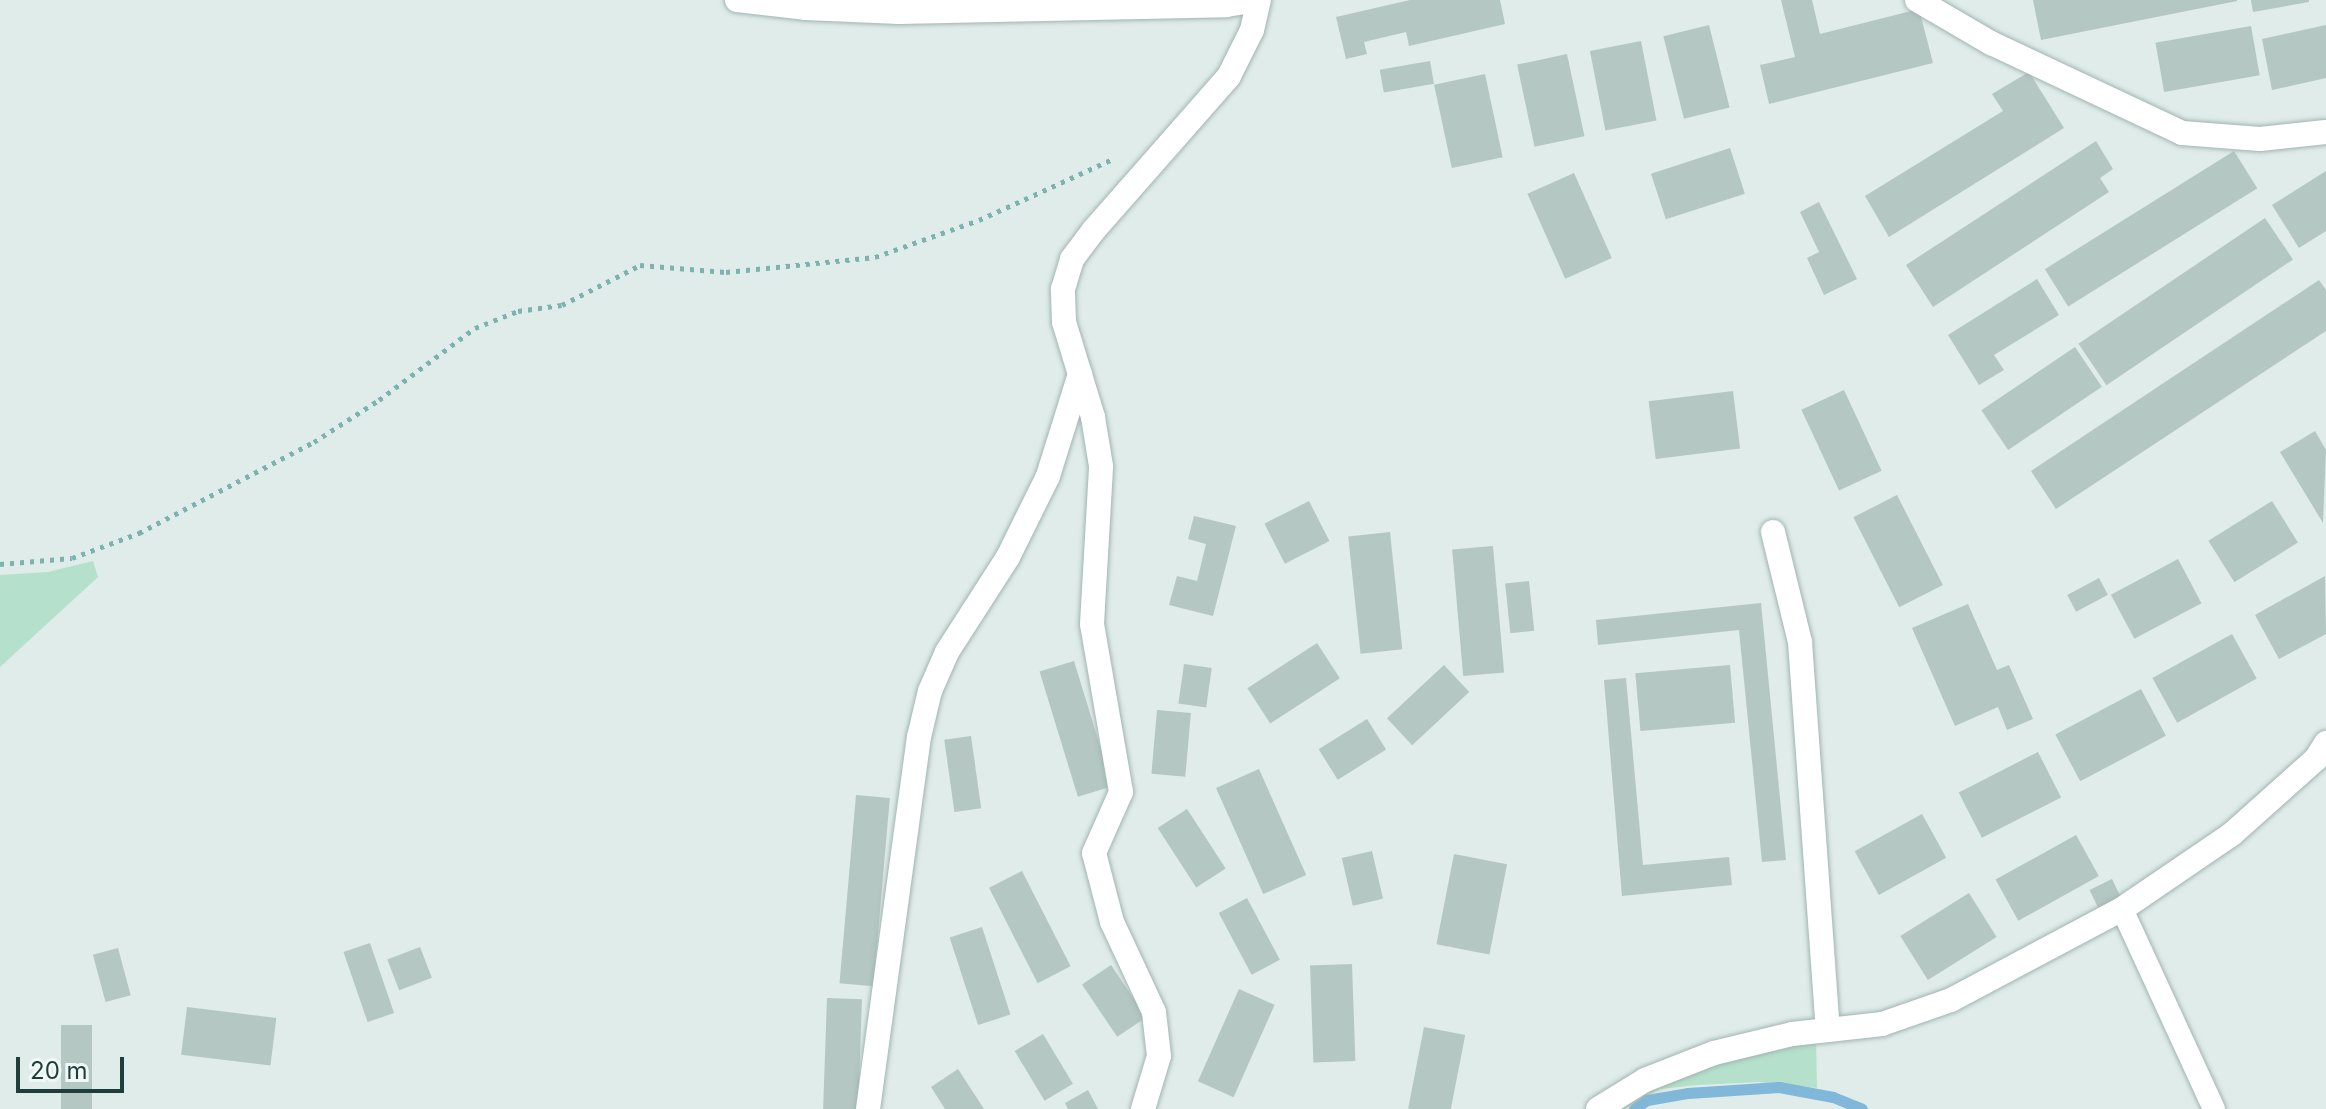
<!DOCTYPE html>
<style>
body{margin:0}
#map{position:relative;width:2326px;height:1109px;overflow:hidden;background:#dfece9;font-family:Inter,sans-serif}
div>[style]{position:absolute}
.green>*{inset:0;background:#b5e0cb}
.stream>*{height:11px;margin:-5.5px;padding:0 5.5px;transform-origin:5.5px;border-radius:5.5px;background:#81b7d8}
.building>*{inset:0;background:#b4c7c3;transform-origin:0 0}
.path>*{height:5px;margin-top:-2.5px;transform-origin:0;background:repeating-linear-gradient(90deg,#7cb3af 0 4px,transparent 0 10px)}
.roads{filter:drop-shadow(0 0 2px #a1b4b2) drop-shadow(0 0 2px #a1b4b2)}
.service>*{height:22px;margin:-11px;padding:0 11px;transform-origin:11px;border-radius:11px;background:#fff}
.minor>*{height:24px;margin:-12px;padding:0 12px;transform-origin:12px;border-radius:12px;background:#fff}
span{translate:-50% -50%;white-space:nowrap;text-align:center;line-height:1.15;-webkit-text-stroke:6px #f0f8f6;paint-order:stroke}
.scale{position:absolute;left:16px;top:1057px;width:108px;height:36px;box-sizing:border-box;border:4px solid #1e3e3d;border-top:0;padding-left:10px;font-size:24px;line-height:28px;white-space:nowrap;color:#1e3e3d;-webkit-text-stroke:6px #f0f8f6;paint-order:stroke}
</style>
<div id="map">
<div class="green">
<div style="clip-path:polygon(93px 561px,98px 577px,0 667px,0 575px,48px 572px)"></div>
<div style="clip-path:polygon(1816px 1037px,1817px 1088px,1759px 1082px,1698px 1085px,1660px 1089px,1624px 1109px,1609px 1109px,1716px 1062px)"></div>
</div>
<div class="stream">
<div style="left:1634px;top:1109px;width:16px;rotate:-35deg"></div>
<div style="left:1647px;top:1100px;width:42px;rotate:-9.7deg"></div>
<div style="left:1688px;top:1093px;width:91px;rotate:-3.8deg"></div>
<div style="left:1779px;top:1087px;width:55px;rotate:10.5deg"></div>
<div style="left:1833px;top:1097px;width:31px;rotate:22deg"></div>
</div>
<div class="building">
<div style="clip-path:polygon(1410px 0,1500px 0,1505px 24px,1409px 46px,1406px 32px,1364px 42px,1367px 54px,1346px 59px,1336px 17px)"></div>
<div style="clip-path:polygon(1781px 0,1812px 0,1820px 34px,1919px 9px,1933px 63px,1769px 104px,1760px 65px,1795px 57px)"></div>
<div style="clip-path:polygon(2033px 0,2237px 0,2237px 1px,2041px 40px)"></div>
<div style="clip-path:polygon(2251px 0,2309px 0,2309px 2px,2253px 12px)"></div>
<div style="left:1709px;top:25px;width:85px;height:47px;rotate:76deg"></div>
<div style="clip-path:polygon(2326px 25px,2326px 78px,2272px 90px,2262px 39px)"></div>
<div style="left:2251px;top:26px;width:50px;height:97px;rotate:80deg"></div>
<div style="left:1641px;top:41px;width:81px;height:52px;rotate:79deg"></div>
<div style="left:1567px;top:54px;width:84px;height:51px;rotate:78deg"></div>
<div style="left:1430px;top:61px;width:23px;height:51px;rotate:80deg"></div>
<div style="clip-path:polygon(2029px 72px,2064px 128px,1889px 237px,1865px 196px,2003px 111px,1992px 94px)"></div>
<div style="left:1485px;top:74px;width:85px;height:52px;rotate:78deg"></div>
<div style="clip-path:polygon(2096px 141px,2113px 169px,2100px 178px,2109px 192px,1933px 307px,1906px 265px)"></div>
<div style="left:1730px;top:148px;width:48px;height:83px;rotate:72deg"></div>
<div style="left:2234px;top:151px;width:44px;height:223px;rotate:58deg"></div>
<div style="clip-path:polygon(2326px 171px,2326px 231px,2299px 248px,2272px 205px)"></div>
<div style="left:1574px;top:173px;width:93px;height:51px;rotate:66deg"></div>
<div style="clip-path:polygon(1819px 202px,1857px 279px,1824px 295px,1807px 258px,1819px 252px,1800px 212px)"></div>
<div style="left:2265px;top:218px;width:50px;height:225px;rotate:56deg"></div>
<div style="clip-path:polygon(2037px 279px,2059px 315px,1994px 355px,2004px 370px,1979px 385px,1948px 335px)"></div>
<div style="clip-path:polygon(2319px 280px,2326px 290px,2326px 331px,2056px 509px,2031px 471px)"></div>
<div style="left:2075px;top:347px;width:48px;height:113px;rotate:56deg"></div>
<div style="left:1844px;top:390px;width:89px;height:47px;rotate:65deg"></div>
<div style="left:1733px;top:391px;width:58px;height:85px;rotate:83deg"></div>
<div style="clip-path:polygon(2315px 431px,2326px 450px,2323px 523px,2280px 452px)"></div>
<div style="left:1897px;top:495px;width:101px;height:49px;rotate:63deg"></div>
<div style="left:1309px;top:501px;width:45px;height:50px;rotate:63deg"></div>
<div style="left:2272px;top:501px;width:49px;height:75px;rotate:58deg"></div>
<div style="clip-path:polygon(1194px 516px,1236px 526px,1213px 616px,1169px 605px,1177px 576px,1197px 581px,1206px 544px,1188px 539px)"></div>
<div style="left:1390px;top:532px;width:118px;height:42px;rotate:84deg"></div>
<div style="left:1493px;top:546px;width:127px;height:41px;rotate:85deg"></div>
<div style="left:2178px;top:559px;width:50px;height:76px;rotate:62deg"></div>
<div style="clip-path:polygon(2325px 576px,2326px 634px,2279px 659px,2255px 615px)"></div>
<div style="left:2099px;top:578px;width:19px;height:36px;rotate:62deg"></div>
<div style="left:1529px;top:581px;width:50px;height:24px;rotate:84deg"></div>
<div style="clip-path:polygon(1761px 603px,1786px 860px,1762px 862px,1739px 630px,1598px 645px,1596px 620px)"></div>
<div style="clip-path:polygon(1968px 604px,1997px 670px,2009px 665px,2033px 719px,2007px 730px,1998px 707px,1955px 726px,1912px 628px)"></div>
<div style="left:2232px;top:634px;width:51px;height:91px;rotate:61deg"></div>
<div style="left:1317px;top:643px;width:42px;height:83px;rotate:57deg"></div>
<div style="left:1074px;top:661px;width:131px;height:36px;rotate:73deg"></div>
<div style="left:1184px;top:664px;width:28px;height:40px;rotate:8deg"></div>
<div style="left:1444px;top:665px;width:37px;height:78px;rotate:47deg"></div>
<div style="left:1730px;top:665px;width:58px;height:95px;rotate:85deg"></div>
<div style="clip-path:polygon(1626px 678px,1643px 865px,1729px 857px,1732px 885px,1622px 896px,1604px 680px)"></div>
<div style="left:2141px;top:689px;width:53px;height:97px;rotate:62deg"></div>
<div style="left:1157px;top:710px;width:34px;height:64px;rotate:5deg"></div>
<div style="left:1367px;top:719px;width:36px;height:57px;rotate:58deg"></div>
<div style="left:971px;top:736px;width:73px;height:27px;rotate:82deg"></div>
<div style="left:2038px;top:752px;width:51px;height:89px;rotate:63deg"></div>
<div style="left:1259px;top:769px;width:116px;height:47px;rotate:66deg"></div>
<div style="left:856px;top:795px;width:34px;height:189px;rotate:5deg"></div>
<div style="left:1187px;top:809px;width:71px;height:35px;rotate:57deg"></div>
<div style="left:1922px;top:814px;width:50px;height:77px;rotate:61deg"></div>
<div style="left:2076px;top:835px;width:47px;height:92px;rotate:61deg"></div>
<div style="left:1372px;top:851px;width:49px;height:31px;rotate:77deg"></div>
<div style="left:1454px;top:854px;width:54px;height:92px;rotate:11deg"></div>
<div style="left:1022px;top:871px;width:107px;height:37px;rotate:63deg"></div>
<div style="left:2112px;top:879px;width:25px;height:25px;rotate:64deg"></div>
<div style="left:1969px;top:893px;width:52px;height:81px;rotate:58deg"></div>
<div style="left:1247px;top:898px;width:70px;height:32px;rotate:62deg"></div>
<div style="left:982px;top:927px;width:92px;height:34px;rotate:72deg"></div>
<div style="left:370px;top:943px;width:74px;height:28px;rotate:71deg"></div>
<div style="left:420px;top:947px;width:33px;height:35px;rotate:69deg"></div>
<div style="left:118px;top:948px;width:49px;height:26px;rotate:75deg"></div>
<div style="left:1352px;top:964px;width:97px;height:42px;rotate:88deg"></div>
<div style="left:1111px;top:965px;width:63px;height:35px;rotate:56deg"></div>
<div style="left:1239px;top:989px;width:39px;height:101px;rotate:24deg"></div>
<div style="left:827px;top:998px;width:35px;height:111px;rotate:2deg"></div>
<div style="left:187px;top:1007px;width:90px;height:48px;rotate:7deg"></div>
<div style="left:61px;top:1025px;width:31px;height:84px"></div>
<div style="left:1424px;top:1027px;width:42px;height:83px;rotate:11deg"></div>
<div style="left:1043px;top:1034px;width:58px;height:33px;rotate:59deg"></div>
<div style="clip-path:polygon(958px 1069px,984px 1109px,945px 1109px,931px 1087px)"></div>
<div style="clip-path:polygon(1088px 1090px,1098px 1109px,1068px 1109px,1065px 1103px)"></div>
</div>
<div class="path">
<div style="left:0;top:564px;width:72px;rotate:-4.8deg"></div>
<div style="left:72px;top:558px;width:72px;rotate:-20.5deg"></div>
<div style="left:139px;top:533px;width:197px;rotate:-27.5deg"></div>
<div style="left:314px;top:442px;width:77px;rotate:-32.9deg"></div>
<div style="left:379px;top:400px;width:120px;rotate:-36.9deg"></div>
<div style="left:475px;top:328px;width:46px;rotate:-21.6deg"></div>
<div style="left:518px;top:311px;width:44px;rotate:-7.8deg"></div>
<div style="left:562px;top:305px;width:88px;rotate:-27.1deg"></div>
<div style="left:640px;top:265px;width:86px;rotate:4.7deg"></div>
<div style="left:726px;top:272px;width:150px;rotate:-5.7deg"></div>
<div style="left:875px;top:257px;width:110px;rotate:-19.6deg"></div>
<div style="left:979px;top:220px;width:147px;rotate:-24.5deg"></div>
</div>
<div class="roads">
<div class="service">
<div style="left:2122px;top:909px;width:220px;rotate:65.3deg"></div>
</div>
<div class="minor">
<div style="left:737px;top:0;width:68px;rotate:6.7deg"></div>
<div style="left:805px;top:8px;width:94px;rotate:2.4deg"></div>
<div style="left:899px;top:12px;width:327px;rotate:-1.2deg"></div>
<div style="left:1226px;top:5px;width:30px;rotate:-9deg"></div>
<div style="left:1917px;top:0;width:86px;rotate:30.2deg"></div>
<div style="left:1991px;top:43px;width:211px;rotate:25.2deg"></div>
<div style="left:2182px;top:133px;width:78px;rotate:4.4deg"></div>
<div style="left:2260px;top:139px;width:66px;rotate:-6.1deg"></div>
<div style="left:1773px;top:532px;width:113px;rotate:76.2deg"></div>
<div style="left:1800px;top:642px;width:389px;rotate:85.9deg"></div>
<div style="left:868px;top:1109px;width:375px;rotate:-82.2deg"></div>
<div style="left:919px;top:737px;width:47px;rotate:-76.6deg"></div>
<div style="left:930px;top:691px;width:43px;rotate:-66.4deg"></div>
<div style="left:947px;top:652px;width:113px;rotate:-57.3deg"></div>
<div style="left:1008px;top:557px;width:90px;rotate:-63.7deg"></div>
<div style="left:1048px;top:476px;width:107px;rotate:-72.6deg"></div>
<div style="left:1143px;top:1109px;width:55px;rotate:-73.2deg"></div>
<div style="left:1159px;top:1056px;width:44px;rotate:-96.5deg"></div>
<div style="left:1154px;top:1012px;width:99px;rotate:-115deg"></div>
<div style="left:1112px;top:922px;width:71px;rotate:-104.6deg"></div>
<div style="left:1094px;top:853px;width:67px;rotate:-66.1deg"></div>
<div style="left:1121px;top:792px;width:170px;rotate:-99.8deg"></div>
<div style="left:1092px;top:624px;width:158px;rotate:-86.7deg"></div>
<div style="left:1101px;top:466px;width:50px;rotate:-99.3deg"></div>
<div style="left:1093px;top:417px;width:99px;rotate:-107deg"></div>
<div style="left:1064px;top:322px;width:33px;rotate:-92deg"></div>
<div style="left:1063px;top:289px;width:31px;rotate:-73deg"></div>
<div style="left:1072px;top:259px;width:35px;rotate:-53deg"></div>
<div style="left:1093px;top:231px;width:206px;rotate:-48.7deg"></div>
<div style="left:1229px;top:76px;width:51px;rotate:-63.4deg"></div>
<div style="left:1252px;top:30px;width:31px;rotate:-77deg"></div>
<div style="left:1598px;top:1109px;width:55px;rotate:-31.7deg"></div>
<div style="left:1645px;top:1080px;width:74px;rotate:-21.4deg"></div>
<div style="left:1714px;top:1053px;width:80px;rotate:-13.7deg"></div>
<div style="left:1792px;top:1034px;width:91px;rotate:-6.3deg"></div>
<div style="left:1882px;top:1024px;width:73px;rotate:-19.2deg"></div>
<div style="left:1951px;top:1000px;width:194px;rotate:-28deg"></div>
<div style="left:2122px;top:909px;width:133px;rotate:-34.3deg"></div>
<div style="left:2232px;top:834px;width:113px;rotate:-41.8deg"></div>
<div style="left:2316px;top:759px;width:19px;rotate:-58deg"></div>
</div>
</div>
<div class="scale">20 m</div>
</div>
